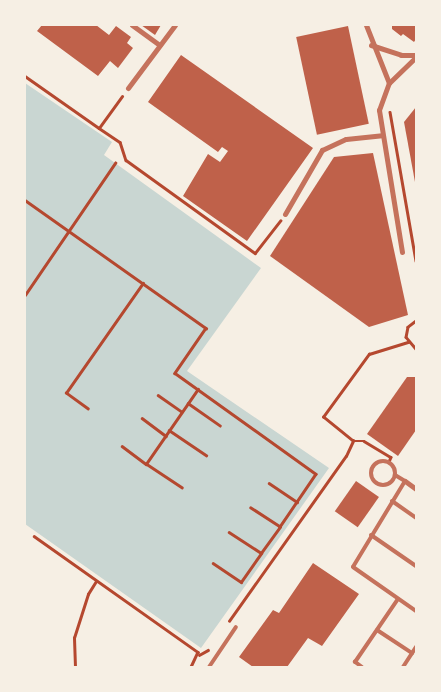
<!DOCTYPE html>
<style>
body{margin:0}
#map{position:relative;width:441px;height:692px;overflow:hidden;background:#f6efe4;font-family:Rubik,sans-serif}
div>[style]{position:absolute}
.water>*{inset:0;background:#c9d6d2}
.building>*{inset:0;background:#bf614a;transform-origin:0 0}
.path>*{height:2.5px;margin:-1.25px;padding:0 1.25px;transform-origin:1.25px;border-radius:1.25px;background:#b5482f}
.service>*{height:4px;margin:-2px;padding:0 2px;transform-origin:2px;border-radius:2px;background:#c5725c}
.service>.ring{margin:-2px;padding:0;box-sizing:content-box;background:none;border:4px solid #c5725c;border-radius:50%}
.minor>*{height:5px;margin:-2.5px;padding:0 2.5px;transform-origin:2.5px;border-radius:2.5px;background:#c5725c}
span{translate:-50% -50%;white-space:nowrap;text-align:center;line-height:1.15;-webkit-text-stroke:5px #f6efe4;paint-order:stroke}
.frame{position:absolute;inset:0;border:26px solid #f6efe4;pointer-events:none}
</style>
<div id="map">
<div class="water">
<div style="clip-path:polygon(25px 83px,112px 142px,104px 155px,261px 268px,187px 371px,329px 468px,201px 648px,25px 524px)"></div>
</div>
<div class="building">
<div style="clip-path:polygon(42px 25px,96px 25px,109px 35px,116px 26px,131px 37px,127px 43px,133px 48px,118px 68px,110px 61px,98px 76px,37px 31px)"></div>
<div style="clip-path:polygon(141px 25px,161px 25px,155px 35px)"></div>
<div style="clip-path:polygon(392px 25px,416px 25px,416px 39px,414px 42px,403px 34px,401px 36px,392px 29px)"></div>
<div style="left:348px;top:26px;width:100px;height:53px;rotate:78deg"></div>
<div style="clip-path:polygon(181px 55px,313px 148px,247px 241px,183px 196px,208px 154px,220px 162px,228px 151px,222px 147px,218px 152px,148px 102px)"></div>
<div style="clip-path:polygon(416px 107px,416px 182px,415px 182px,404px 122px)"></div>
<div style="clip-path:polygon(373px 153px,408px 315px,369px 327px,270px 256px,334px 157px)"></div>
<div style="clip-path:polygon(407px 377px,416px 377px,416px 430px,398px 456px,367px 434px)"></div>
<div style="left:356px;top:481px;width:28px;height:37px;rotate:35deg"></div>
<div style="clip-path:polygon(313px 563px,359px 594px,322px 646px,308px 638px,287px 667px,253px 667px,239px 657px,273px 610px,279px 613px)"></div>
</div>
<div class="path">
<div style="left:25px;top:76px;width:90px;rotate:35.1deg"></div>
<div style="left:99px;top:128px;width:39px;rotate:-54deg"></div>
<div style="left:390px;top:112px;width:151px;rotate:80.1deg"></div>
<div style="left:99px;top:128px;width:25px;rotate:34deg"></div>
<div style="left:120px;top:142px;width:19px;rotate:72deg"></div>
<div style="left:126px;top:160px;width:159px;rotate:35.8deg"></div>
<div style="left:255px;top:253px;width:41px;rotate:-52deg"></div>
<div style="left:25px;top:200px;width:222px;rotate:35.3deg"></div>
<div style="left:206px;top:328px;width:55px;rotate:124.6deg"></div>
<div style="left:175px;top:373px;width:173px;rotate:35.6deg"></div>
<div style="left:316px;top:474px;width:64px;rotate:124.2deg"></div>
<div style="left:280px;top:527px;width:35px;rotate:-147deg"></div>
<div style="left:25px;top:295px;width:160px;rotate:-55.7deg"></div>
<div style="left:416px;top:321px;width:10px;rotate:143deg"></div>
<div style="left:408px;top:327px;width:10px;rotate:101deg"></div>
<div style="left:406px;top:337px;width:16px;rotate:50deg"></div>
<div style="left:158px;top:395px;width:29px;rotate:35deg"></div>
<div style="left:188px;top:403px;width:39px;rotate:35deg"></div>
<div style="left:88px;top:409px;width:27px;rotate:-144deg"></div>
<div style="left:66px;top:393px;width:134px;rotate:-55deg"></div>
<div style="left:142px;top:418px;width:30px;rotate:37deg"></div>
<div style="left:169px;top:430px;width:45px;rotate:34deg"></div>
<div style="left:353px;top:441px;width:11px"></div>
<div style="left:364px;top:441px;width:31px;rotate:31deg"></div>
<div style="left:391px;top:457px;width:5px;rotate:112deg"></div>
<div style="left:122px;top:446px;width:30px;rotate:37deg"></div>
<div style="left:269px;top:483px;width:34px;rotate:34deg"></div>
<div style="left:182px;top:488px;width:43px;rotate:-146.3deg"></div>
<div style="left:146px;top:464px;width:91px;rotate:-55.3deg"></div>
<div style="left:229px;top:532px;width:38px;rotate:33deg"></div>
<div style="left:261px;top:553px;width:32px;rotate:-54deg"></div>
<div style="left:34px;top:536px;width:201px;rotate:35.3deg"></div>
<div style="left:198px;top:652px;width:17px;rotate:115deg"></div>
<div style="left:213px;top:563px;width:34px;rotate:34deg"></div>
<div style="left:241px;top:582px;width:35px;rotate:-55deg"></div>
<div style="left:229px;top:621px;width:202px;rotate:-54.7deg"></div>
<div style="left:346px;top:456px;width:17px;rotate:-65deg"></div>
<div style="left:353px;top:441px;width:38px;rotate:-141deg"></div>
<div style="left:323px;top:417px;width:78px;rotate:-53.9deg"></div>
<div style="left:369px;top:354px;width:41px;rotate:-17.1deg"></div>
<div style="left:199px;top:655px;width:10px;rotate:-29deg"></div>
<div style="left:75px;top:667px;width:29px;rotate:-92deg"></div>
<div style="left:74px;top:638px;width:46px;rotate:-72.3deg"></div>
<div style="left:88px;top:594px;width:15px;rotate:-58deg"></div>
</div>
<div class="service">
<div class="ring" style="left:371px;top:461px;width:20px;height:20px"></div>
<div style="left:395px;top:475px;width:12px;rotate:31deg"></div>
<div style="left:405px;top:481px;width:100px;rotate:121.2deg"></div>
<div style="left:353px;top:567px;width:77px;rotate:34.9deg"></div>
<div style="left:392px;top:501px;width:29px;rotate:35deg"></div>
<div style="left:371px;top:535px;width:55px;rotate:34.6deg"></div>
<div style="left:377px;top:630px;width:42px;rotate:33.3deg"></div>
<div style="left:209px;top:667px;width:48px;rotate:-56deg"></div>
<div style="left:362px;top:667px;width:9px;rotate:-144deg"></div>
<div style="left:355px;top:662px;width:76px;rotate:-55.7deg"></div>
<div style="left:403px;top:667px;width:24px;rotate:-57deg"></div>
</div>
<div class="minor">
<div style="left:132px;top:25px;width:34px;rotate:36deg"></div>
<div style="left:366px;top:25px;width:62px;rotate:68.4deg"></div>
<div style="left:371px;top:45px;width:32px;rotate:18deg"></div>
<div style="left:401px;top:55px;width:15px"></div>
<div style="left:128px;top:88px;width:79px;rotate:-53.3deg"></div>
<div style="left:285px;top:214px;width:74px;rotate:-60deg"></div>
<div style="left:322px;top:150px;width:26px;rotate:-25deg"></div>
<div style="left:346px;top:139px;width:36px;rotate:-6deg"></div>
<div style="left:402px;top:252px;width:144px;rotate:-99.2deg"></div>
<div style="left:379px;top:110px;width:29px;rotate:-70deg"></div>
<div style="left:389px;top:83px;width:37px;rotate:-44deg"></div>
<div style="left:405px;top:481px;width:14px;rotate:36deg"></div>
</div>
<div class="frame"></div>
</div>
